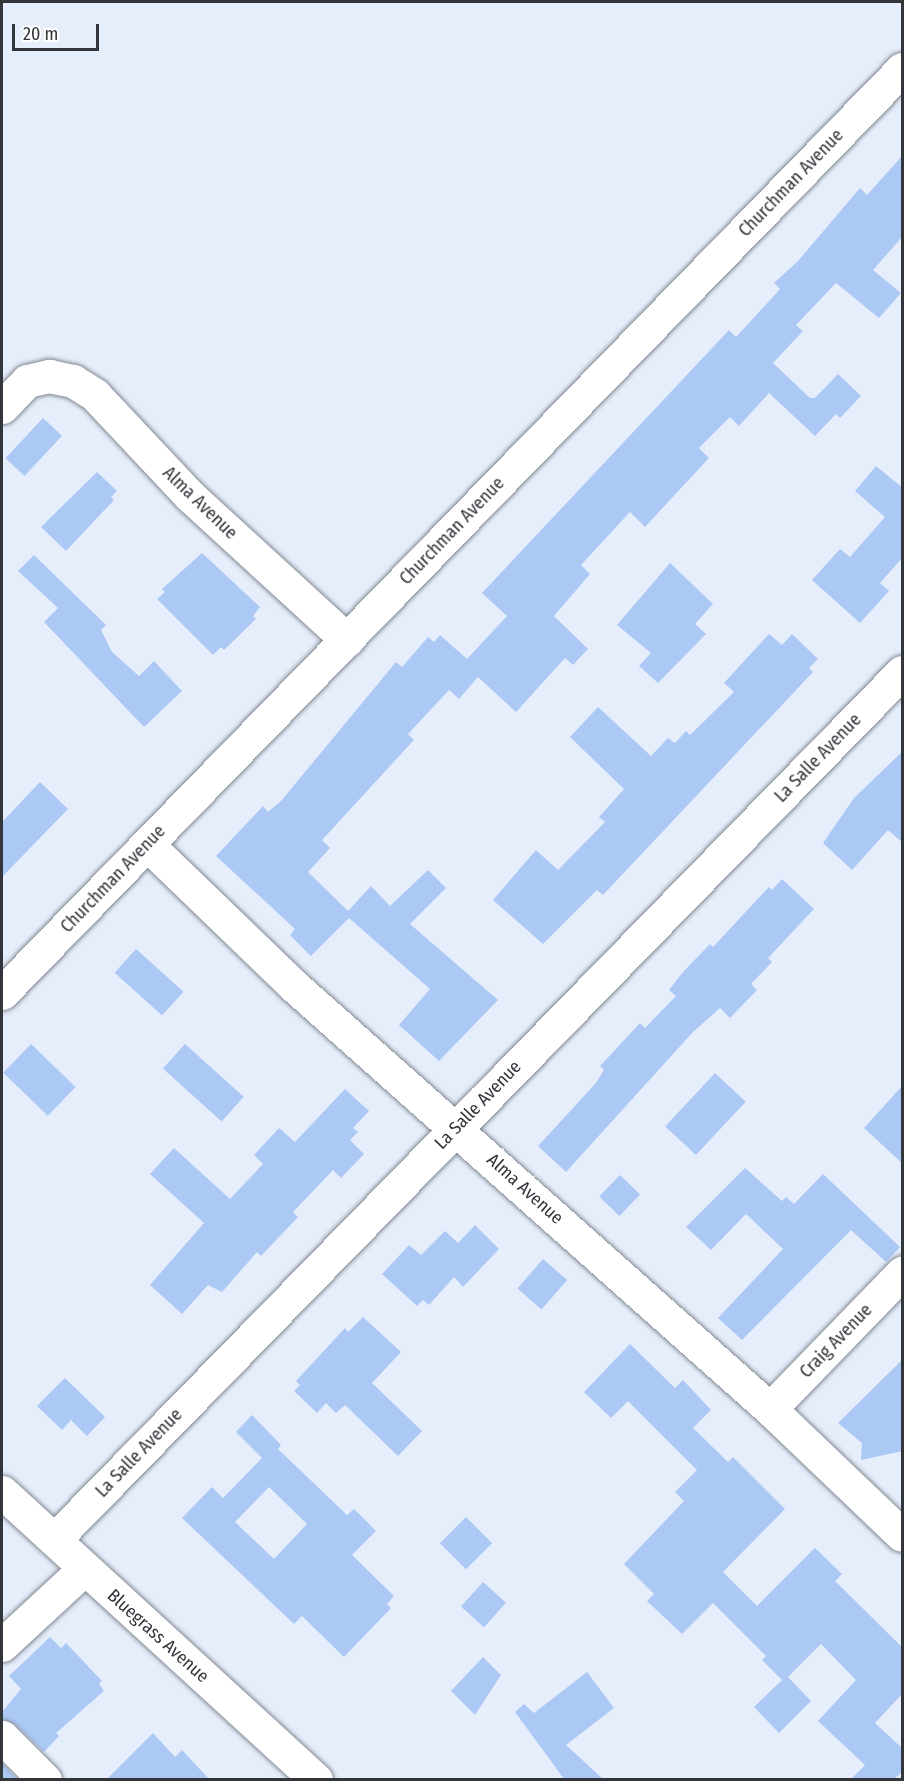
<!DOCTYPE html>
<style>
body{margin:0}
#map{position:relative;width:904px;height:1781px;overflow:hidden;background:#e6eefb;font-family:"Fira Sans Condensed",sans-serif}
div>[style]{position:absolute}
.building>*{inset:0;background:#acc9f6;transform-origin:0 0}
.roads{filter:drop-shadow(0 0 2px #828994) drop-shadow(0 0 2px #828994)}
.minor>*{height:33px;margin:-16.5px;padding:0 16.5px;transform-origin:16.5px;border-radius:16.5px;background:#fff}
span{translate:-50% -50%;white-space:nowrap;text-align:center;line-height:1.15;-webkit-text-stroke:6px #fff;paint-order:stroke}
.street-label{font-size:18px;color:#32353a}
.frame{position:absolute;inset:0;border:3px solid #32353a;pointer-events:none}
.scale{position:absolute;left:12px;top:24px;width:87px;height:27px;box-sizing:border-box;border:3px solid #32353a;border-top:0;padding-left:8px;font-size:18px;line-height:21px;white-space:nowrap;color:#32353a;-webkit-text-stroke:4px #fff;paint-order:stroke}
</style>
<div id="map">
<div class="building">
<div style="clip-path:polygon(903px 155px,903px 236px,873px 270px,901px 293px,879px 318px,836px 283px,796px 325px,803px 331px,773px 363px,810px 398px,815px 398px,838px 374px,861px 396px,840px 418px,836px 414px,815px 436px,769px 393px,739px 426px,730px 417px,699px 448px,709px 458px,645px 527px,630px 512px,581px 565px,590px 574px,554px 616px,588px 649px,573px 665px,565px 658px,516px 712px,478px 677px,459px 699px,449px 690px,408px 734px,414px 740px,322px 840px,330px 848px,308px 872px,348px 911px,371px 886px,390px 906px,428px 870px,446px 888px,410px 924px,498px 1000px,439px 1061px,399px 1025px,430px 989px,349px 918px,311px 956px,290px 935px,295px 929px,216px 856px,263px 806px,268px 812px,281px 801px,396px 662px,402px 667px,428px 637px,434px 642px,440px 635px,467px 659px,507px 616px,482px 593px,729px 330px,736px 337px,780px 289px,774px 283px,798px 261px,860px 188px,867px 195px)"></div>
<div style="left:43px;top:418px;width:26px;height:55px;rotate:43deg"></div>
<div style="clip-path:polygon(876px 466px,903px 488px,903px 557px,880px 583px,889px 591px,860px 623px,812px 580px,840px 549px,850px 557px,885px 517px,855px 491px)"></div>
<div style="clip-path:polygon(97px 472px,117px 491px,111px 497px,114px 500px,66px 551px,41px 527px)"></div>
<div style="clip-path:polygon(202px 553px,260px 607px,253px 616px,256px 619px,224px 650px,221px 647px,213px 655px,157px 599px,165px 592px,162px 589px)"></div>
<div style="clip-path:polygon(34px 555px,106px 625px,101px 630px,112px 652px,139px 676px,154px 661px,182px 691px,144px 727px,44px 622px,58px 608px,18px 571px)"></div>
<div style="clip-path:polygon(670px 563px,713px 604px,695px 624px,706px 634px,658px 683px,639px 666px,651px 653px,617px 625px)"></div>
<div style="clip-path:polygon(769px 634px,782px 645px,792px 634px,818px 659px,809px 668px,813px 672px,603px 895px,597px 890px,543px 944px,493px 900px,536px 850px,558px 870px,605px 822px,599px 817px,624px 789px,570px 737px,598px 707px,651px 756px,668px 738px,675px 743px,686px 731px,690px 735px,734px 692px,724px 683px)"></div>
<div style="clip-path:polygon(903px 751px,903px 843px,888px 830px,852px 870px,823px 843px,854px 798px)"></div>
<div style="clip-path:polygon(40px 782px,68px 809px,2px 877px,2px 822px)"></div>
<div style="clip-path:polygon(782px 879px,814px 909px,768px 958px,772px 962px,751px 984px,757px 990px,730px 1018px,720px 1008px,693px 1032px,566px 1172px,538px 1146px,596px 1083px,604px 1070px,600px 1066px,640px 1023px,645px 1028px,676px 996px,669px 990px,683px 972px,710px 944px,713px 947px,769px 887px,772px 890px)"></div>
<div style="left:136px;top:949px;width:64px;height:32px;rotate:42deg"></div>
<div style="left:31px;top:1044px;width:62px;height:40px;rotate:44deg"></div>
<div style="left:185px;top:1044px;width:79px;height:33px;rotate:42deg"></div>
<div style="left:715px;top:1073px;width:42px;height:73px;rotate:43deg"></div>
<div style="clip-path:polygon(903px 1085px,903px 1164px,864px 1128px)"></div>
<div style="clip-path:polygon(345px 1089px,369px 1111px,353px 1128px,358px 1132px,350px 1140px,364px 1154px,341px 1178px,333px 1170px,293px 1212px,298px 1217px,261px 1256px,257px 1252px,222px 1292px,208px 1285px,182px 1314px,150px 1285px,204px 1223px,150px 1174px,174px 1148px,230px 1199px,263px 1164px,254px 1155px,279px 1128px,295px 1142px)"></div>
<div style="clip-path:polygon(745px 1168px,782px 1201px,786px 1197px,794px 1204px,823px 1174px,900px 1247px,886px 1262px,851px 1230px,742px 1340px,718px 1318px,783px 1249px,746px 1214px,711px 1250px,686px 1227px)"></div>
<div style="left:620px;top:1175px;width:28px;height:30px;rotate:44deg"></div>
<div style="clip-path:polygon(475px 1225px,499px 1249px,463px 1287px,454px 1277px,429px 1305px,423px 1300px,417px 1306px,382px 1274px,409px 1245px,421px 1255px,445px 1231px,458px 1243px)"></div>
<div style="left:543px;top:1259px;width:32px;height:39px;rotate:41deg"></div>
<div style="clip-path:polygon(363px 1317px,401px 1352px,372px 1383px,422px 1431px,398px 1456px,345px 1405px,336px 1413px,326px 1403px,317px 1413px,294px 1391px,300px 1385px,296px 1381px,345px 1328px,348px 1332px)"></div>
<div style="clip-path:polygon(630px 1344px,675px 1388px,683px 1380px,711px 1410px,693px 1428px,728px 1462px,733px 1457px,785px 1509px,723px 1572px,757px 1606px,815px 1548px,842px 1574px,835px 1581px,903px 1648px,903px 1693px,875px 1723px,903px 1749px,903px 1771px,894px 1779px,851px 1779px,865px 1765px,818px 1721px,856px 1680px,821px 1644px,788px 1677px,811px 1701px,779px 1733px,754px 1707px,782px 1680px,762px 1660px,766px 1656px,713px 1603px,682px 1634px,647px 1601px,654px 1594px,624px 1564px,684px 1501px,675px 1492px,697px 1470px,628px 1401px,611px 1418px,584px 1392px)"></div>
<div style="clip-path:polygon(903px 1359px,903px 1451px,861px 1460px,862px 1443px,838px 1423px)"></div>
<div style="clip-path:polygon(65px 1378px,105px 1417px,87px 1436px,71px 1420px,62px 1430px,37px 1406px)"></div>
<div style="clip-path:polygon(evenodd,252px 1415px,281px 1445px,278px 1449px,347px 1515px,354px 1509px,376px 1531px,352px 1555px,394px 1596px,387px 1604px,391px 1608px,344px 1657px,302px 1616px,294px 1624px,182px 1518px,212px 1487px,223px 1498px,262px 1458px,236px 1432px,252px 1415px,269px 1487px,307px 1524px,274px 1559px,235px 1522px,269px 1487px)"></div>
<div style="left:466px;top:1517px;width:37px;height:37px;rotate:45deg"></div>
<div style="left:483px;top:1582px;width:31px;height:33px;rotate:42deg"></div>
<div style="clip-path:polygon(50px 1637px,61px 1648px,66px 1643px,102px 1681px,99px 1684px,104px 1691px,56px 1733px,59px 1736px,44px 1752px,15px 1724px,2px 1719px,2px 1712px,21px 1689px,9px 1676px)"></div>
<div style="clip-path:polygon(483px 1657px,501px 1675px,475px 1715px,451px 1691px)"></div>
<div style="clip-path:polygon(587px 1672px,614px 1708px,566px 1745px,603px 1779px,564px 1779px,515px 1712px,524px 1704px,534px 1713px)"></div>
<div style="clip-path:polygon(153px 1733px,175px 1757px,182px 1750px,209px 1779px,107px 1779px)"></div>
<div style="clip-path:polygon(2px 1763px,17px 1779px,2px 1779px)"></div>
</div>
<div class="roads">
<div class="minor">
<div style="left:2px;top:407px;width:36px;rotate:-46deg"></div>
<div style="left:27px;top:381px;width:23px;rotate:-13deg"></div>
<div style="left:49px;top:376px;width:25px;rotate:12deg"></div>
<div style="left:73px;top:381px;width:26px;rotate:32deg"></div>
<div style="left:95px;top:395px;width:139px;rotate:46.8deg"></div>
<div style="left:190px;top:496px;width:213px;rotate:42.5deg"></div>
<div style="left:147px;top:844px;width:204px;rotate:44deg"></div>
<div style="left:294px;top:986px;width:637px;rotate:41.63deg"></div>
<div style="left:770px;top:1409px;width:182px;rotate:43.7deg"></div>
<div style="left:2px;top:993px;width:1290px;rotate:-45.75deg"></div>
<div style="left:770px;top:1409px;width:190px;rotate:-45.9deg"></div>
<div style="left:2px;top:1492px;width:426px;rotate:42.5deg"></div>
<div style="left:55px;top:1539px;width:1212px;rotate:-45.67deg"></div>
<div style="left:2px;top:1645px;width:112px;rotate:-42.8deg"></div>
<div style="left:2px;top:1737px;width:61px;rotate:45deg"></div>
</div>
</div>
<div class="street-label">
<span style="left:791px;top:183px;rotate:-46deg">Churchman Avenue</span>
<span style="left:200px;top:503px;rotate:44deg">Alma Avenue</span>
<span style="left:452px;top:531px;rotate:-46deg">Churchman Avenue</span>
<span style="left:818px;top:758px;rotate:-46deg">La Salle Avenue</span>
<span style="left:113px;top:879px;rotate:-46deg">Churchman Avenue</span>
<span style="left:478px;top:1105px;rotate:-46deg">La Salle Avenue</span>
<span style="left:525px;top:1189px;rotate:42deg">Alma Avenue</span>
<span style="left:836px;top:1341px;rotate:-46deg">Craig Avenue</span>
<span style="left:139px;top:1453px;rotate:-46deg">La Salle Avenue</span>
<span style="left:158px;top:1636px;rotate:42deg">Bluegrass Avenue</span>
</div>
<div class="frame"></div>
<div class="scale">20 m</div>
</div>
